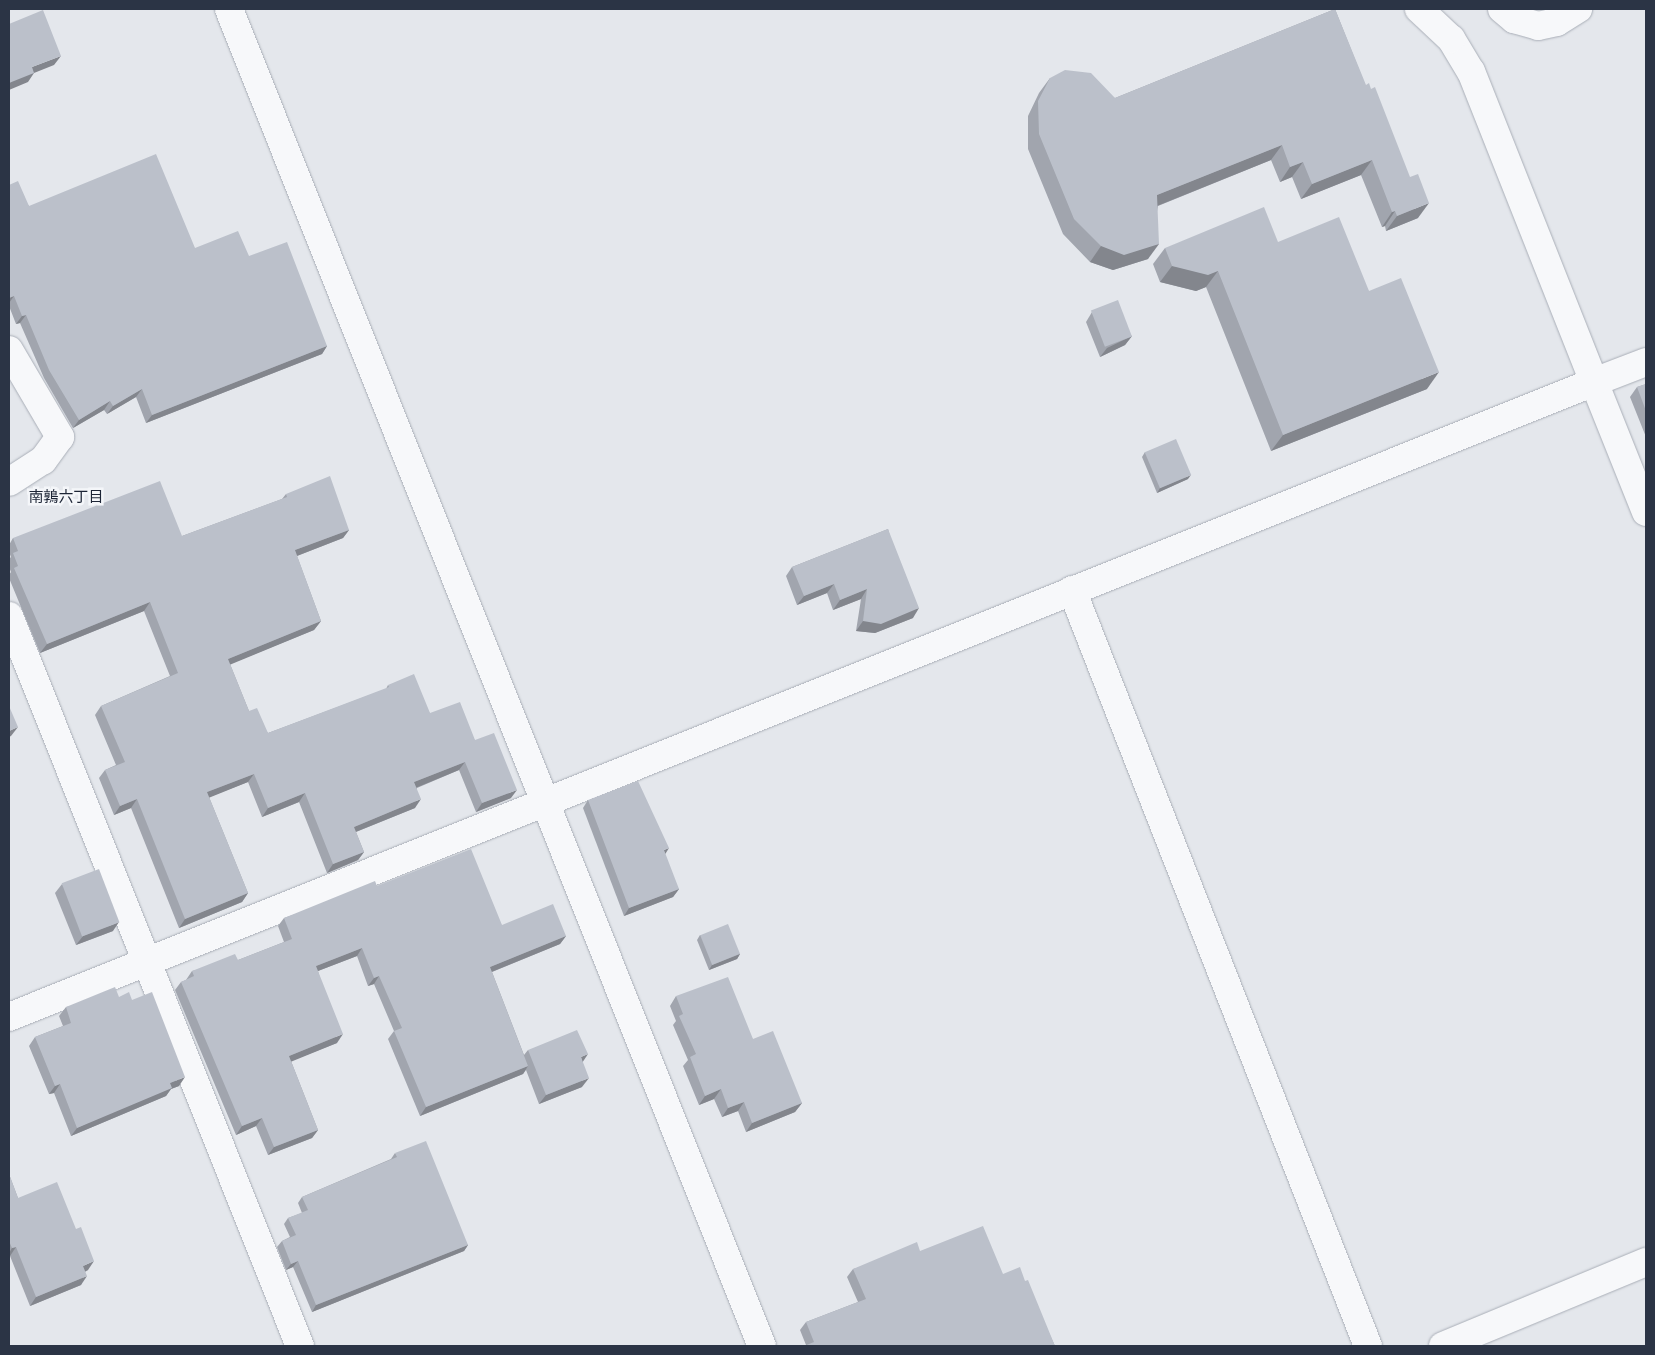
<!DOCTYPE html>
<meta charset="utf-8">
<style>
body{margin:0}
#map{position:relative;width:1655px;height:1355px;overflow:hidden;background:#e4e7ec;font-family:"Golos Text","Noto Sans JP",sans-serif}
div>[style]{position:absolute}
.roads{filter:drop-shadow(0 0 1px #a9aeb7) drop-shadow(0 0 1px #a9aeb7)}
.minor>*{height:28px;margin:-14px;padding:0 14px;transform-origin:14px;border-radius:14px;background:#f7f8fa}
.wall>*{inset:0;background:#a1a5ae}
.shaded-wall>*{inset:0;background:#83868d}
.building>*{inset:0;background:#bbc0ca;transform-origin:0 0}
span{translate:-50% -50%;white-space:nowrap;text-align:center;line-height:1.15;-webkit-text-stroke:5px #f4f6f9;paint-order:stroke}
.neighbourhood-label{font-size:15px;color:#1d2536}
.frame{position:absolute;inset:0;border:10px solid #2b3445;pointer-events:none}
</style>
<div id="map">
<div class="roads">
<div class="minor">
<div style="left:229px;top:9px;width:1439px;rotate:68.27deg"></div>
<div style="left:1502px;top:9px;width:16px;rotate:40deg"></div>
<div style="left:1514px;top:19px;width:25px;rotate:16deg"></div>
<div style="left:1538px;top:26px;width:19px;rotate:-12deg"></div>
<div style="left:1557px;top:22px;width:25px;rotate:-32deg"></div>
<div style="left:9px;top:350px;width:101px;rotate:59.6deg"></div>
<div style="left:60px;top:437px;width:29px;rotate:126deg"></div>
<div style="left:43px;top:460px;width:40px;rotate:147.1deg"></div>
<div style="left:1646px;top:362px;width:56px;rotate:159deg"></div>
<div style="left:1594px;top:382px;width:140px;rotate:68.2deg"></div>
<div style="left:1072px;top:590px;width:812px;rotate:68.62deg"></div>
<div style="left:9px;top:616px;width:786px;rotate:68.27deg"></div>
<div style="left:9px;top:1017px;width:1707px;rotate:-21.83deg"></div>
<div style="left:1594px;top:382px;width:334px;rotate:-111.6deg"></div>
<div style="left:1471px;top:72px;width:39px;rotate:-121deg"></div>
<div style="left:1451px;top:39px;width:44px;rotate:-136.8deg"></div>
<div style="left:1443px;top:1346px;width:220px;rotate:-22.5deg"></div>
</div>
</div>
<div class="wall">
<div style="clip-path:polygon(1335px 9px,1418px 218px,1386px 231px,1385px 226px,1382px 227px,1361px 175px,1301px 199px,1292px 177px,1280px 182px,1271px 160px,1158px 206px,1148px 259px,1113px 270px,1090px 262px,1063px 234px,1028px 149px,1028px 116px,1039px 93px,1050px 78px,1115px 98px)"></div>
<div style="clip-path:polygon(9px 185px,29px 206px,195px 248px,249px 256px,327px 346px,322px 354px,146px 423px,136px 397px,107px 414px,104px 410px,73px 428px,44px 378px,20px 323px,16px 324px,9px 306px)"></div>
<div style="clip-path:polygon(1278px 242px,1369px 291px,1427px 389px,1271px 451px,1206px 287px,1196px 291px,1160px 282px,1153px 264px,1165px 248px)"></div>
<div style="clip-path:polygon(1092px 312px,1132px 336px,1125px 345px,1100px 357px,1086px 322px)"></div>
<div style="clip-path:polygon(1646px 384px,1646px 437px,1630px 397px,1637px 387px)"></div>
<div style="clip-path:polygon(1145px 452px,1188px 479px,1157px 493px,1142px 457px)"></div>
<div style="clip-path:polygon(286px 494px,349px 530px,343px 538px,297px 556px,321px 621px,314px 630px,230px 664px,249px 711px,268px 733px,386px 689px,388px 685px,430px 713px,475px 740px,511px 798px,476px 812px,459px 770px,417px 788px,415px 808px,356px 832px,364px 852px,358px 860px,327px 873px,299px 802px,262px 817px,248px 782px,209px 797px,248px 893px,242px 902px,179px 928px,131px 808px,114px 815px,99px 778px,105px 770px,116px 765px,95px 715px,101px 706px,170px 676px,144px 611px,40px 653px,9px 578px,9px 575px,11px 572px,9px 567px,9px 559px,11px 557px,9px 552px,9px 545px,13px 538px,182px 536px,282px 499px)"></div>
<div style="clip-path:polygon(888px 529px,913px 618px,875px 633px,856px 631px,861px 599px,833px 610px,827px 593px,797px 605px,786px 576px,792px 567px)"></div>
<div style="clip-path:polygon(588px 800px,679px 889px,673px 897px,624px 916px,583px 808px)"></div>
<div style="clip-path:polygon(62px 884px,113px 931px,76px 945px,55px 893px)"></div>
<div style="clip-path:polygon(377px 886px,502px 925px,566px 936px,560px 944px,492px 972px,524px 1055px,528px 1050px,583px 1062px,582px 1087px,539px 1104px,526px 1070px,523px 1074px,420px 1116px,388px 1039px,394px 1031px,374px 984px,368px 986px,357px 956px,318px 971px,337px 1043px,291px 1061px,318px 1130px,312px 1138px,268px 1155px,256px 1126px,236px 1135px,175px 990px,181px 982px,186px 980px,192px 971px,238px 960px,284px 942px,278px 926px,284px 918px)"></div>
<div style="clip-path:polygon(700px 935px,740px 954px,737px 959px,709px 970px,697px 940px)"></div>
<div style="clip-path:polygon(676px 996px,753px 1039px,802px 1103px,795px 1112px,746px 1132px,738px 1111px,722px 1117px,714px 1099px,699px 1105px,683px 1066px,688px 1060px,673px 1025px,676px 1021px,670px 1006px)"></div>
<div style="clip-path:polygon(119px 997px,132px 1000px,179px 1086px,171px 1089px,166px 1096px,71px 1136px,54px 1093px,49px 1094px,29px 1046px,35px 1037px,63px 1026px,59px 1016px,66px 1007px)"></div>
<div style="clip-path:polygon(395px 1153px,468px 1245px,464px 1251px,312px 1312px,293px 1267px,286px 1270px,277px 1247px,282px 1241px,290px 1237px,284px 1224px,288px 1218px,302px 1213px,298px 1203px,302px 1197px,391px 1159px)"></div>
<div style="clip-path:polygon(9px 1174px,18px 1198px,88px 1270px,85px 1272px,81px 1285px,30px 1306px,10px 1256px,9px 1256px)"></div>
<div style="clip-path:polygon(920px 1251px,1025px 1281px,1055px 1346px,803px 1346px,806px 1345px,800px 1330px,806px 1322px,858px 1302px,847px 1277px,853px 1269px)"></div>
</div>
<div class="shaded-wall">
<div style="clip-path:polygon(61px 56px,54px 65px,34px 73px,28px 82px,9px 90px,9px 83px,32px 67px)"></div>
<div style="clip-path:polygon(1282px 145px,1271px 160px,1147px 210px,1157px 195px)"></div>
<div style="clip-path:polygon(1372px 160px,1361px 175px,1301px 199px,1312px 184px)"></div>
<div style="clip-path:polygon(1303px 162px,1292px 177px,1280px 182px,1290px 167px)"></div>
<div style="clip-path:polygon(1429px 203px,1418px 218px,1386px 231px,1397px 216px)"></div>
<div style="clip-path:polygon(1395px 211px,1385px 226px,1382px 227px,1392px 212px)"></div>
<div style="clip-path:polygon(1159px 244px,1148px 259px,1113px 270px,1090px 262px,1101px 246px)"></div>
<div style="clip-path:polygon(1172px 266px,1218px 271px,1206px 287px,1196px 291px,1160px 282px)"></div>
<div style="clip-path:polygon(14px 296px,9px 303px,9px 298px)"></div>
<div style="clip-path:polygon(26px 315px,20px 323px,16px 324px,22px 316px)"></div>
<div style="clip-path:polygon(1132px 336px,1125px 345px,1100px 357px,1107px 348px)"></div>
<div style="clip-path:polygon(327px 346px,322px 354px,146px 423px,152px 415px)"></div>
<div style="clip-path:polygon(1439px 372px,1427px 389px,1271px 451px,1283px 435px)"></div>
<div style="clip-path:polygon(142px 389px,136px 397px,107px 414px,113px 406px)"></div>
<div style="clip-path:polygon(110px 401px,104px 410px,73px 428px,79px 420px)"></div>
<div style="clip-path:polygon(1191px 475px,1188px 479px,1157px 493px,1160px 488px)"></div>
<div style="clip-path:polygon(349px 530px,343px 538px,289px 559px,295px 550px)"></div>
<div style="clip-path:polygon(834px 584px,827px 593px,797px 605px,804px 596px)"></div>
<div style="clip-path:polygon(867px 589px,861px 599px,833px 610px,840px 600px)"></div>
<div style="clip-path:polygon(150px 602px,144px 611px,40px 653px,47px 644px)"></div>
<div style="clip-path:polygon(919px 608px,913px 618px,875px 633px,856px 631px,863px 621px)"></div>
<div style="clip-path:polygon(321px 621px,314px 630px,222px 668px,228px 659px)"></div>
<div style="clip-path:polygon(18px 727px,11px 736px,9px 737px,9px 731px)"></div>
<div style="clip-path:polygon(465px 762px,459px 770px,408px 791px,414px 782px)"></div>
<div style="clip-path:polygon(254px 774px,248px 782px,201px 801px,207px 792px)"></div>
<div style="clip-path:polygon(517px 790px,511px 798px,476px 812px,482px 803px)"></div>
<div style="clip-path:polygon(305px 793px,299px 802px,262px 817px,268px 808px)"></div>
<div style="clip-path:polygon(137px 799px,131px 808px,114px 815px,120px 806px)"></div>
<div style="clip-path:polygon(421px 799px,415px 808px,348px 835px,354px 827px)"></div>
<div style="clip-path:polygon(669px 848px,664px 856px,664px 850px)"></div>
<div style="clip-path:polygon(364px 852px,358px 860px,327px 873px,333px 864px)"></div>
<div style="clip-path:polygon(679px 889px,673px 897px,624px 916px,629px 908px)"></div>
<div style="clip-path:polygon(248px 893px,242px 902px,179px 928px,185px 919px)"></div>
<div style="clip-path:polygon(119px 922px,113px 931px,76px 945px,83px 936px)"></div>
<div style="clip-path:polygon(566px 936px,560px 944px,484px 975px,490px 967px)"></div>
<div style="clip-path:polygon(362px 948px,357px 956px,310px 974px,316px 966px)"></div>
<div style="clip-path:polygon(740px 954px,737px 959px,709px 970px,712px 965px)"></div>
<div style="clip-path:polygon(379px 976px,374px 984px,368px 986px,374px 978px)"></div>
<div style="clip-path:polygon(343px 1034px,337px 1043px,283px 1065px,289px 1056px)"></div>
<div style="clip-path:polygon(588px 1054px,582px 1063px,581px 1057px)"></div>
<div style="clip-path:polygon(528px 1066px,523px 1074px,420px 1116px,426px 1107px)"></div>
<div style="clip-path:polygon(185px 1077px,179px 1086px,171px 1089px,166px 1096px,71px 1136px,77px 1128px,170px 1083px)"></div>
<div style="clip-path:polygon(589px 1078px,582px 1087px,539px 1104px,546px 1095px)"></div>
<div style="clip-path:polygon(60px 1084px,54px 1093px,49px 1094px,55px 1086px)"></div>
<div style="clip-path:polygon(721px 1089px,714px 1099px,699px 1105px,705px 1096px)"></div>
<div style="clip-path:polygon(744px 1102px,738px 1111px,722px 1117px,728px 1108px)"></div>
<div style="clip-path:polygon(802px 1103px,795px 1112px,746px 1132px,752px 1123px)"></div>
<div style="clip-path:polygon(262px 1118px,256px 1126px,236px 1135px,242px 1126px)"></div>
<div style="clip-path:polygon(318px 1130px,312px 1138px,268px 1155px,274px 1147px)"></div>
<div style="clip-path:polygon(468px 1245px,464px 1251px,312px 1312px,316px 1305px)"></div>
<div style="clip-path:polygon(16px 1247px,10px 1256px,9px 1256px,9px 1253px,12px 1248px)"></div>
<div style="clip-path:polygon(94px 1261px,88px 1270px,77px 1275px,83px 1266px)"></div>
<div style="clip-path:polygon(298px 1261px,293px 1267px,286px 1270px,291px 1264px)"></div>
<div style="clip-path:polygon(87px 1276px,81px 1285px,30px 1306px,36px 1297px)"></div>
</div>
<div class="building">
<div style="clip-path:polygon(1335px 9px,1366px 85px,1369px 83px,1371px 89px,1375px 87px,1410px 177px,1418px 174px,1429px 203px,1397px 216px,1395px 211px,1392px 212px,1372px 160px,1312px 184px,1303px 162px,1290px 167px,1282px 145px,1157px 195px,1159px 244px,1124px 255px,1101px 246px,1074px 219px,1039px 134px,1038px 101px,1050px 78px,1065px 70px,1091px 73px,1115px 98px)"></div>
<div style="clip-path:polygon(43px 10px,61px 56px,32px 67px,34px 73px,9px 83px,9px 24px)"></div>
<div style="clip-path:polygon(156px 154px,195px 248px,238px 231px,249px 256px,287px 242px,327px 346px,152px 415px,142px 389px,113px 406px,110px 401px,79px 420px,49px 370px,26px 315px,22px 316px,14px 296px,9px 298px,9px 185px,18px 181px,29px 206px)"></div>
<div style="clip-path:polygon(1264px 207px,1278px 242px,1339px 217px,1369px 291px,1401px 278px,1439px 372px,1283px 435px,1218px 271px,1208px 275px,1172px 266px,1165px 248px)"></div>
<div style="left:1118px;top:300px;width:39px;height:29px;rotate:69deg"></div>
<div style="clip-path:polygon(1646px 384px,1646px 411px,1637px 387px)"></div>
<div style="left:1176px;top:439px;width:39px;height:34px;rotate:67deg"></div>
<div style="clip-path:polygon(330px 476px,349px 530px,295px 550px,321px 621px,228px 659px,249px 711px,257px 708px,268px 733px,389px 687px,388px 685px,414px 674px,430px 713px,460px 702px,475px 740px,494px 733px,517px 790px,482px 803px,465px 762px,414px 782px,421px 799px,354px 827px,364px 852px,333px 864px,305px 793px,268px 808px,254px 774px,207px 792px,248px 893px,185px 919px,137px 799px,120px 806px,105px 770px,125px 762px,101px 706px,178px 673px,150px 602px,47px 644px,14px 568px,18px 566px,13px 553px,18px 551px,13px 538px,160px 481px,182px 536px,287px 497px,286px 494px)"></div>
<div style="clip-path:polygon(888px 529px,919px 608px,881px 624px,863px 621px,867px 589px,840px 600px,834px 584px,804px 596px,792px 567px)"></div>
<div style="clip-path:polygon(9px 706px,18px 727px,9px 731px)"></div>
<div style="clip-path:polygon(638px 781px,669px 848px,664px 850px,679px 889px,629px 908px,588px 800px)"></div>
<div style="clip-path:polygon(471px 849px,502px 925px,553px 904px,566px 936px,490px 967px,528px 1066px,426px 1107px,394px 1031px,402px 1028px,379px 976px,374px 978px,362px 948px,316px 966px,343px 1034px,289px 1056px,318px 1130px,274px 1147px,262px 1118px,242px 1126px,181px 982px,194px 976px,192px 971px,235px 954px,238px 960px,292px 939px,284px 918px,375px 881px,377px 886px)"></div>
<div style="left:99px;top:869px;width:57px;height:40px;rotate:69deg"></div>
<div style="left:728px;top:924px;width:32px;height:30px;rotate:68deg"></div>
<div style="clip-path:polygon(728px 977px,753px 1039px,773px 1031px,802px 1103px,752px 1123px,744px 1102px,728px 1108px,721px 1089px,705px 1096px,690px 1057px,696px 1054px,679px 1016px,683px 1014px,676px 996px)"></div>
<div style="clip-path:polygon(115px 987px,119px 997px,129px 992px,132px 1000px,152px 992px,185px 1077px,170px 1083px,172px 1088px,77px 1128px,60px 1084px,55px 1086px,35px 1037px,71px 1023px,66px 1007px)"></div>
<div style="clip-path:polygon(577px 1030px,588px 1054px,581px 1057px,589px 1078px,546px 1095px,528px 1050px)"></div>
<div style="clip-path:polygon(426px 1141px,468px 1245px,316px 1305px,298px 1261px,291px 1264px,282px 1241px,296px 1235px,288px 1218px,308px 1210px,302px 1197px,397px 1157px,395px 1153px)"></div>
<div style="clip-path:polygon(9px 1174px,18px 1198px,57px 1182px,76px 1229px,81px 1227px,94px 1261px,83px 1266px,87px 1276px,36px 1297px,16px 1247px,12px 1248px,9px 1241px)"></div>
<div style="clip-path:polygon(983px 1226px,1003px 1274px,1020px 1267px,1025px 1281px,1028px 1280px,1055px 1346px,804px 1346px,814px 1342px,806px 1322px,866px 1299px,853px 1269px,917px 1242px,920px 1251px)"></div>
</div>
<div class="neighbourhood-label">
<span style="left:66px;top:497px">南鶉六丁目</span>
</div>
<div class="frame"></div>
</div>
